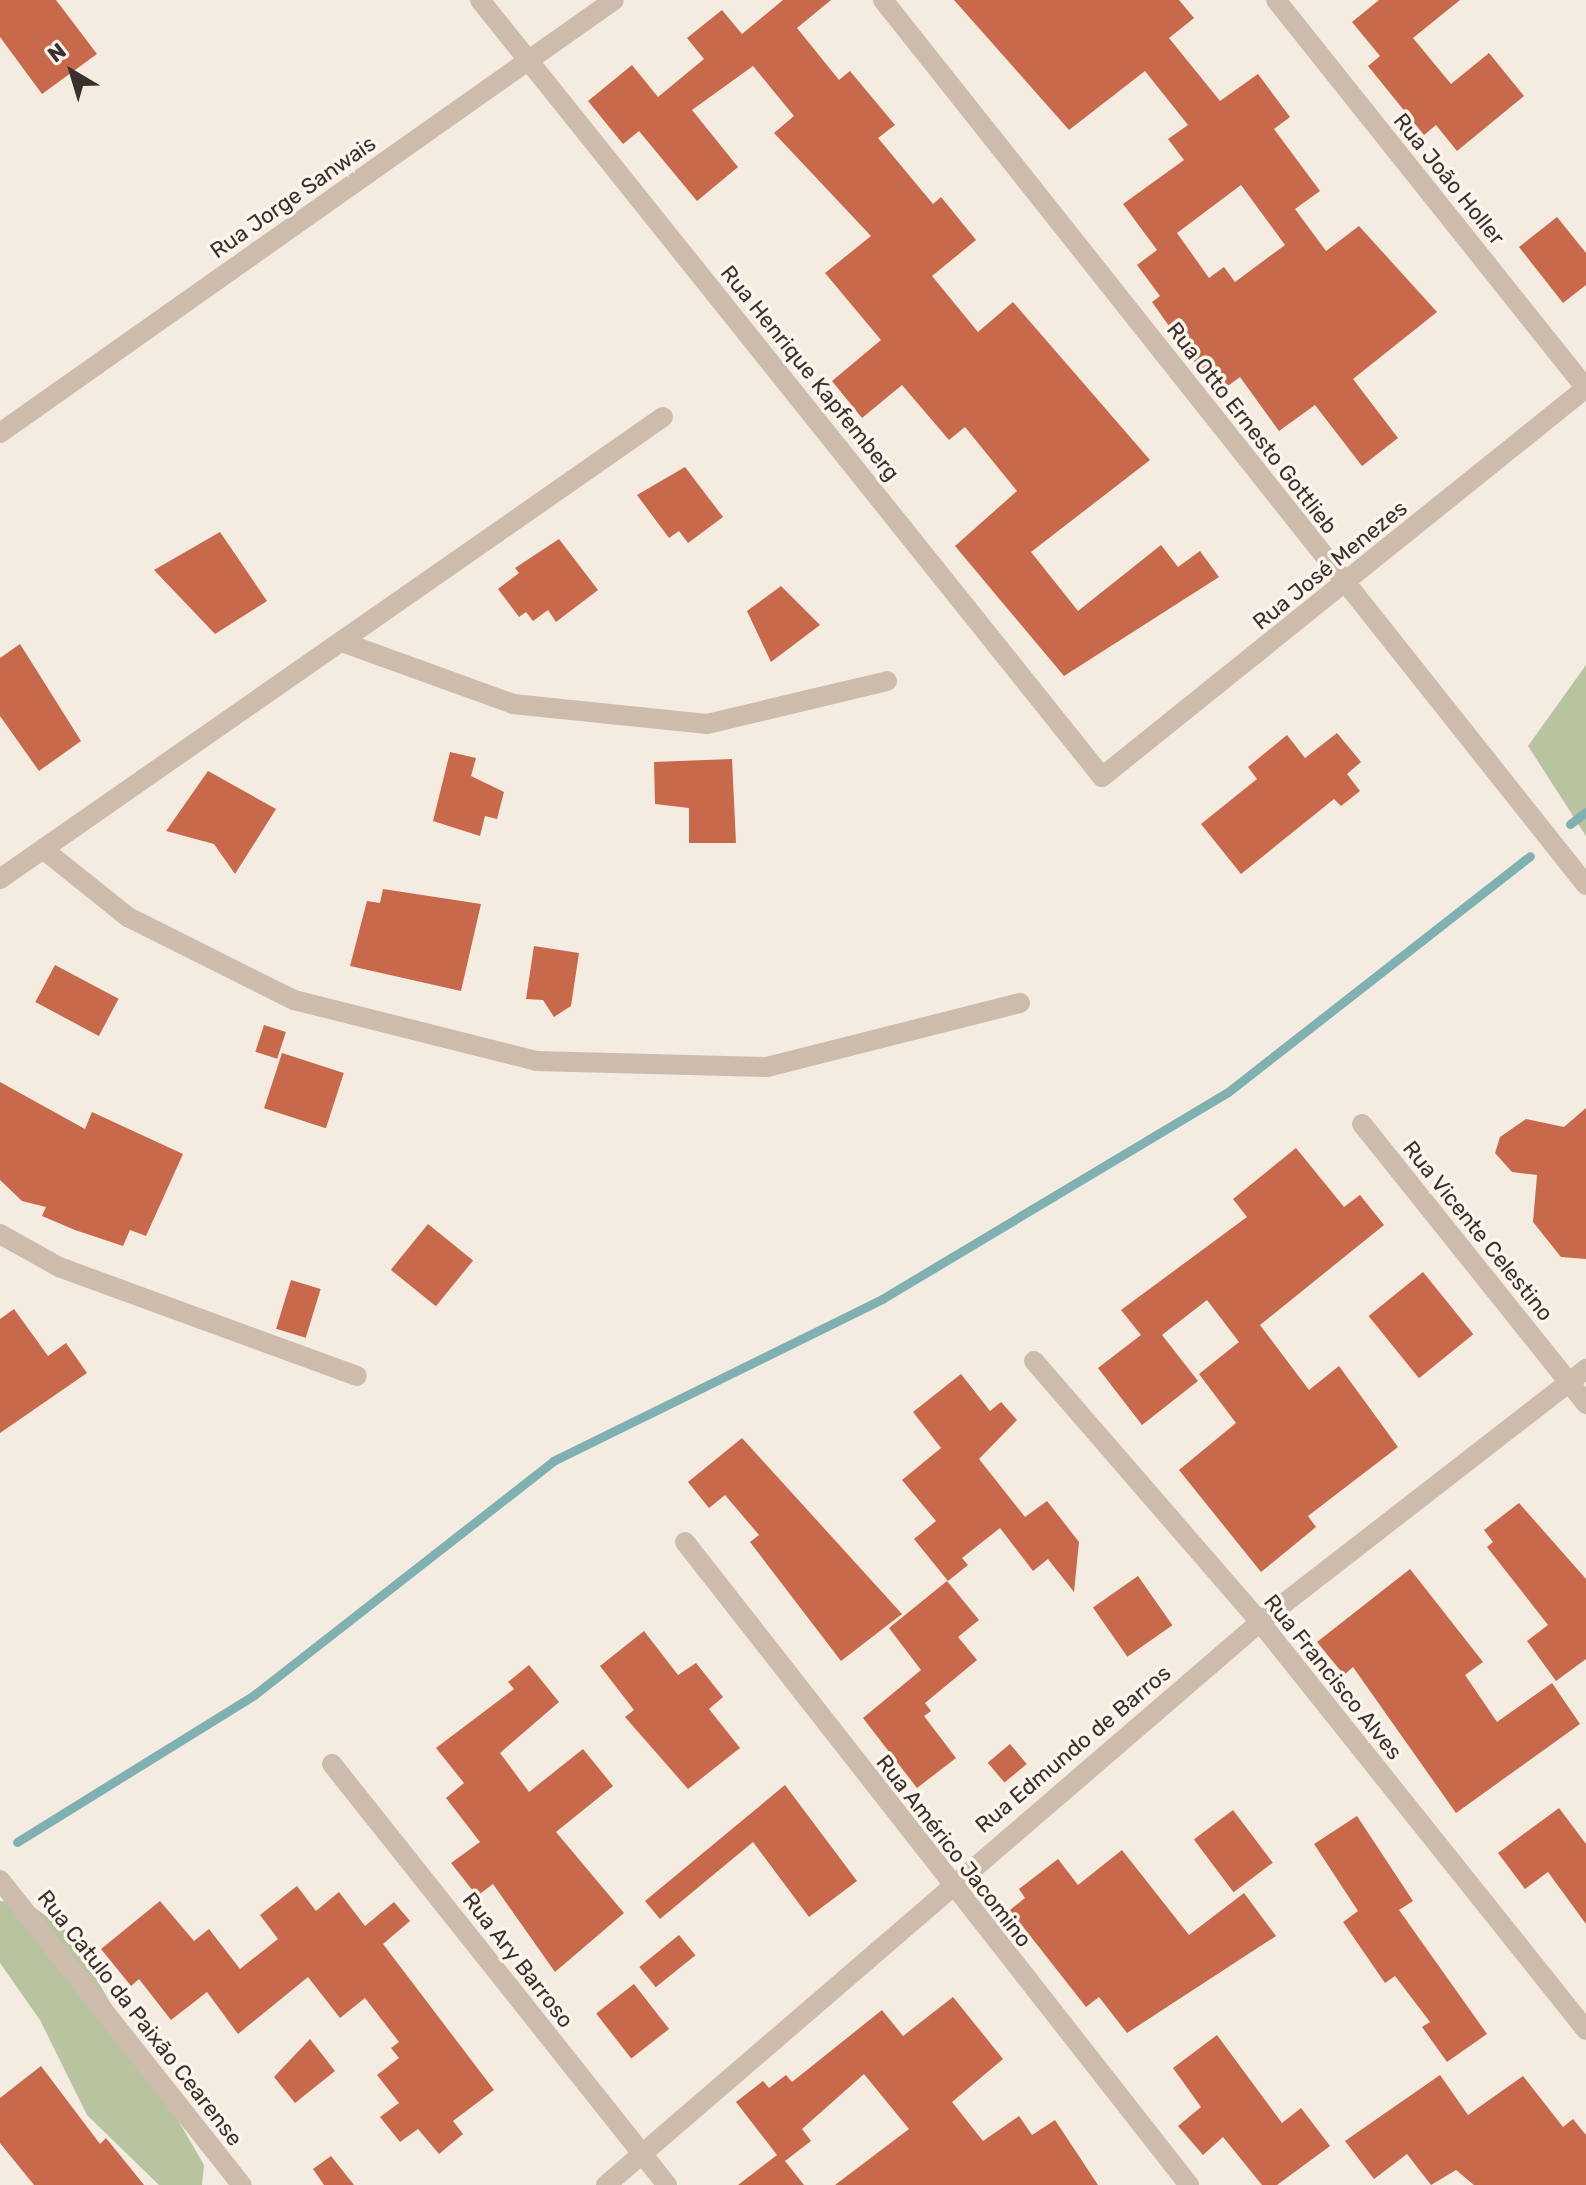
<!DOCTYPE html>
<meta charset="utf-8">
<style>
body{margin:0}
#map{position:relative;width:1586px;height:2185px;overflow:hidden;background:#f4ebe1;font-family:Rubik,sans-serif}
div>[style]{position:absolute}
.green>*{inset:0;background:#b8c4a0}
.stream>*{height:9px;margin:-4.5px;padding:0 4.5px;transform-origin:4.5px;border-radius:4.5px;background:#7fb0b2}
.building>*{inset:0;background:#c8694b;transform-origin:0 0}
.minor>*{height:20px;margin:-10px;padding:0 10px;transform-origin:10px;border-radius:10px;background:#cdbbac}
span{translate:-50% -50%;white-space:nowrap;text-align:center;line-height:1.15;-webkit-text-stroke:7px #fbf5ee;paint-order:stroke}
.street-label{font-size:22px;color:#3b302b}
.north{position:absolute;left:32px;top:32px;width:80px;height:80px;-webkit-text-stroke:6px #fbf5ee;paint-order:stroke;rotate:322deg;font-size:22px;font-weight:700;line-height:32px;text-align:center;color:#3b302b}
.north::after{content:'';display:block;margin:auto;width:28px;height:36px;background:#3b302b;clip-path:polygon(50% 0,100% 100%,50% 72%,0 100%)}
</style>
<div id="map">
<div class="green">
<div style="clip-path:polygon(1586px 665px,1586px 836px,1528px 746px)"></div>
<div style="clip-path:polygon(0 1901px,28px 1903px,70px 1933px,204px 2165px,202px 2185px,159px 2185px,87px 2115px,40px 2020px,0 1963px)"></div>
</div>
<div class="stream">
<div style="left:1570px;top:824px;width:20px;rotate:-37deg"></div>
<div style="left:17px;top:1842px;width:279px;rotate:-31.8deg"></div>
<div style="left:254px;top:1695px;width:380px;rotate:-38deg"></div>
<div style="left:553px;top:1461px;width:367px;rotate:-26.2deg"></div>
<div style="left:882px;top:1299px;width:403px;rotate:-30.9deg"></div>
<div style="left:1228px;top:1092px;width:383px;rotate:-38deg"></div>
</div>
<div class="building">
<div style="clip-path:polygon(0 0,56px 0,97px 54px,42px 94px,0 37px)"></div>
<div style="clip-path:polygon(783px 0,831px 0,797px 28px,839px 80px,850px 71px,895px 125px,878px 138px,933px 204px,941px 197px,976px 240px,932px 276px,978px 332px,1013px 302px,1150px 460px,1031px 552px,1078px 611px,1161px 545px,1178px 567px,1200px 551px,1219px 577px,1064px 676px,955px 546px,1017px 491px,965px 427px,949px 440px,902px 385px,862px 418px,832px 381px,881px 340px,825px 273px,871px 236px,774px 133px,794px 116px,753px 66px,692px 110px,738px 167px,697px 201px,639px 131px,623px 144px,588px 101px,632px 65px,658px 97px,704px 59px,687px 38px,722px 10px,742px 34px)"></div>
<div style="clip-path:polygon(evenodd,954px 0,1179px 0,1194px 18px,1169px 38px,1220px 101px,1258px 74px,1290px 117px,1274px 129px,1320px 191px,1295px 209px,1326px 251px,1359px 226px,1437px 312px,1353px 379px,1398px 438px,1362px 466px,1315px 405px,1279px 431px,1240px 377px,1217px 394px,1152px 302px,1160px 296px,1137px 265px,1157px 250px,1123px 204px,1184px 160px,1168px 139px,1188px 125px,1145px 71px,1069px 130px,954px 0,1241px 185px,1285px 245px,1235px 282px,1224px 267px,1209px 278px,1177px 233px,1241px 185px)"></div>
<div style="clip-path:polygon(1379px 0,1460px 0,1413px 38px,1451px 84px,1489px 53px,1524px 96px,1457px 151px,1436px 125px,1424px 135px,1368px 66px,1380px 56px,1352px 22px)"></div>
<div style="clip-path:polygon(1557px 217px,1586px 253px,1586px 285px,1563px 303px,1519px 247px)"></div>
<div style="clip-path:polygon(685px 467px,723px 517px,688px 543px,679px 531px,669px 538px,637px 495px)"></div>
<div style="clip-path:polygon(220px 532px,267px 601px,215px 634px,154px 570px)"></div>
<div style="clip-path:polygon(559px 539px,598px 590px,556px 622px,548px 610px,533px 621px,526px 612px,519px 617px,498px 589px,519px 573px,515px 568px)"></div>
<div style="clip-path:polygon(781px 586px,820px 625px,771px 662px,747px 611px)"></div>
<div style="clip-path:polygon(20px 644px,81px 741px,39px 771px,0 716px,0 658px)"></div>
<div style="clip-path:polygon(1337px 733px,1361px 762px,1347px 774px,1360px 791px,1341px 806px,1334px 799px,1241px 874px,1201px 824px,1257px 779px,1248px 767px,1287px 735px,1305px 758px)"></div>
<div style="clip-path:polygon(450px 752px,476px 758px,471px 776px,504px 792px,497px 819px,485px 816px,480px 836px,433px 821px)"></div>
<div style="clip-path:polygon(732px 759px,736px 843px,689px 843px,689px 808px,655px 804px,654px 762px)"></div>
<div style="clip-path:polygon(208px 771px,276px 809px,235px 874px,214px 844px,166px 831px)"></div>
<div style="clip-path:polygon(383px 889px,481px 904px,461px 991px,350px 966px,367px 901px,380px 903px)"></div>
<div style="clip-path:polygon(534px 946px,579px 953px,571px 1006px,554px 1017px,543px 1000px,526px 999px)"></div>
<div style="left:55px;top:965px;width:72px;height:42px;rotate:28deg"></div>
<div style="left:264px;top:1025px;width:23px;height:28px;rotate:18deg"></div>
<div style="left:282px;top:1053px;width:65px;height:58px;rotate:18deg"></div>
<div style="clip-path:polygon(0 1082px,85px 1129px,92px 1112px,183px 1154px,146px 1236px,130px 1230px,123px 1246px,75px 1230px,42px 1216px,46px 1207px,22px 1201px,0 1180px)"></div>
<div style="clip-path:polygon(1586px 1108px,1586px 1259px,1561px 1257px,1533px 1222px,1537px 1175px,1512px 1172px,1495px 1153px,1500px 1137px,1526px 1119px,1564px 1127px)"></div>
<div style="clip-path:polygon(1296px 1148px,1344px 1207px,1360px 1195px,1384px 1225px,1260px 1325px,1309px 1390px,1339px 1366px,1398px 1447px,1308px 1516px,1316px 1527px,1261px 1572px,1179px 1470px,1236px 1423px,1199px 1374px,1239px 1342px,1207px 1300px,1162px 1335px,1198px 1381px,1142px 1425px,1098px 1368px,1141px 1335px,1121px 1310px,1247px 1217px,1233px 1199px)"></div>
<div style="left:428px;top:1224px;width:58px;height:59px;rotate:39deg"></div>
<div style="left:1423px;top:1272px;width:80px;height:70px;rotate:51deg"></div>
<div style="left:291px;top:1280px;width:31px;height:51px;rotate:17deg"></div>
<div style="clip-path:polygon(14px 1309px,48px 1356px,66px 1343px,87px 1373px,0 1433px,0 1319px)"></div>
<div style="clip-path:polygon(961px 1374px,990px 1411px,1001px 1402px,1017px 1420px,979px 1459px,1025px 1517px,1047px 1501px,1079px 1542px,1074px 1592px,1048px 1559px,1033px 1571px,1000px 1528px,962px 1558px,968px 1565px,948px 1581px,914px 1539px,936px 1521px,902px 1480px,941px 1448px,913px 1412px)"></div>
<div style="clip-path:polygon(742px 1438px,902px 1614px,841px 1661px,750px 1542px,759px 1535px,725px 1495px,709px 1508px,688px 1482px)"></div>
<div style="clip-path:polygon(1519px 1503px,1586px 1579px,1586px 1659px,1556px 1681px,1527px 1641px,1548px 1625px,1487px 1547px,1493px 1542px,1484px 1530px)"></div>
<div style="clip-path:polygon(1410px 1569px,1483px 1662px,1465px 1675px,1497px 1722px,1552px 1683px,1580px 1724px,1456px 1813px,1353px 1667px,1344px 1675px,1317px 1642px)"></div>
<div style="left:1138px;top:1576px;width:60px;height:55px;rotate:55deg"></div>
<div style="clip-path:polygon(947px 1581px,979px 1620px,958px 1637px,977px 1660px,925px 1703px,931px 1711px,924px 1716px,956px 1758px,917px 1788px,863px 1718px,921px 1670px,889px 1628px)"></div>
<div style="clip-path:polygon(644px 1631px,678px 1675px,696px 1663px,723px 1697px,709px 1709px,740px 1748px,688px 1789px,625px 1717px,634px 1710px,600px 1666px)"></div>
<div style="clip-path:polygon(529px 1665px,559px 1702px,500px 1753px,529px 1792px,583px 1749px,613px 1786px,556px 1832px,624px 1913px,555px 1972px,493px 1884px,477px 1896px,451px 1863px,480px 1842px,446px 1798px,464px 1783px,436px 1748px,514px 1689px,508px 1682px)"></div>
<div style="left:1010px;top:1744px;width:26px;height:29px;rotate:50deg"></div>
<div style="clip-path:polygon(785px 1785px,857px 1881px,809px 1917px,753px 1842px,660px 1919px,645px 1901px)"></div>
<div style="clip-path:polygon(1559px 1808px,1586px 1844px,1586px 1924px,1548px 1872px,1525px 1889px,1498px 1853px)"></div>
<div style="left:1233px;top:1810px;width:66px;height:49px;rotate:53deg"></div>
<div style="clip-path:polygon(1357px 1816px,1413px 1901px,1399px 1910px,1487px 2034px,1447px 2062px,1422px 2027px,1430px 2022px,1395px 1976px,1385px 1983px,1343px 1922px,1358px 1911px,1314px 1844px)"></div>
<div style="clip-path:polygon(1122px 1850px,1189px 1935px,1244px 1893px,1276px 1936px,1127px 2033px,1099px 1997px,1086px 2007px,1010px 1910px,1025px 1898px,1019px 1889px,1058px 1859px,1078px 1885px)"></div>
<div style="clip-path:polygon(297px 1886px,316px 1911px,339px 1892px,365px 1926px,394px 1902px,410px 1921px,383px 1944px,494px 2090px,453px 2121px,463px 2134px,439px 2154px,418px 2129px,400px 2142px,380px 2117px,399px 2103px,377px 2075px,399px 2058px,391px 2048px,399px 2042px,365px 1998px,340px 2018px,308px 1977px,238px 2034px,207px 1992px,171px 2020px,139px 1979px,131px 1986px,101px 1949px,160px 1901px,194px 1941px,209px 1929px,240px 1969px,278px 1939px,260px 1915px)"></div>
<div style="left:679px;top:1935px;width:26px;height:51px;rotate:51deg"></div>
<div style="left:634px;top:1984px;width:57px;height:48px;rotate:52deg"></div>
<div style="clip-path:polygon(953px 1997px,1003px 2059px,952px 2102px,983px 2141px,1019px 2116px,1032px 2135px,1055px 2120px,1098px 2185px,835px 2185px,909px 2129px,864px 2074px,802px 2129px,811px 2141px,785px 2161px,804px 2185px,738px 2185px,777px 2155px,736px 2102px,763px 2081px,769px 2088px,786px 2075px,792px 2082px,882px 2010px,903px 2036px)"></div>
<div style="clip-path:polygon(1217px 2035px,1282px 2123px,1301px 2108px,1330px 2146px,1277px 2185px,1262px 2185px,1223px 2137px,1203px 2155px,1178px 2126px,1201px 2107px,1173px 2068px)"></div>
<div style="clip-path:polygon(310px 2039px,335px 2071px,295px 2103px,274px 2077px)"></div>
<div style="clip-path:polygon(41px 2066px,100px 2144px,106px 2138px,144px 2185px,34px 2185px,0 2143px,0 2098px)"></div>
<div style="clip-path:polygon(1440px 2075px,1468px 2115px,1523px 2076px,1563px 2127px,1573px 2119px,1586px 2135px,1586px 2185px,1474px 2185px,1456px 2170px,1431px 2185px,1407px 2154px,1374px 2179px,1345px 2141px)"></div>
<div style="clip-path:polygon(331px 2156px,354px 2185px,324px 2185px,313px 2169px)"></div>
</div>
<div class="minor">
<div style="left:480px;top:0;width:995px;rotate:51.32deg"></div>
<div style="left:1102px;top:777px;width:621px;rotate:-38.79deg"></div>
<div style="left:883px;top:0;width:1130px;rotate:51.54deg"></div>
<div style="left:1276px;top:0;width:497px;rotate:51.4deg"></div>
<div style="left:0;top:433px;width:751px;rotate:-35.19deg"></div>
<div style="left:342px;top:642px;width:182px;rotate:19.9deg"></div>
<div style="left:513px;top:704px;width:195px;rotate:5.9deg"></div>
<div style="left:707px;top:724px;width:185px;rotate:-13.4deg"></div>
<div style="left:43px;top:849px;width:109px;rotate:38.7deg"></div>
<div style="left:128px;top:917px;width:186px;rotate:26.6deg"></div>
<div style="left:294px;top:1000px;width:250px;rotate:14.1deg"></div>
<div style="left:536px;top:1061px;width:231px;rotate:1.5deg"></div>
<div style="left:767px;top:1067px;width:261px;rotate:-14.2deg"></div>
<div style="left:0;top:879px;width:808px;rotate:-34.87deg"></div>
<div style="left:1362px;top:1124px;width:359px;rotate:51.3deg"></div>
<div style="left:0;top:1234px;width:68px;rotate:29.2deg"></div>
<div style="left:59px;top:1267px;width:317px;rotate:20.1deg"></div>
<div style="left:1034px;top:1361px;width:345px;rotate:49.1deg"></div>
<div style="left:1260px;top:1622px;width:522px;rotate:51.37deg"></div>
<div style="left:685px;top:1542px;width:817px;rotate:51.91deg"></div>
<div style="left:332px;top:1764px;width:538px;rotate:51.49deg"></div>
<div style="left:0;top:1880px;width:389px;rotate:51.6deg"></div>
<div style="left:606px;top:2185px;width:863px;rotate:-40.72deg"></div>
<div style="left:1260px;top:1622px;width:413px;rotate:-37.8deg"></div>
</div>
<div class="street-label">
<span style="left:1449px;top:179px;rotate:51deg">Rua João Holler</span>
<span style="left:293px;top:197px;rotate:-35deg">Rua Jorge Sanwais</span>
<span style="left:810px;top:373px;rotate:51deg">Rua Henrique Kapfemberg</span>
<span style="left:1252px;top:428px;rotate:52deg">Rua Otto Ernesto Gottlieb</span>
<span style="left:1330px;top:565px;rotate:-39deg">Rua José Menezes</span>
<span style="left:1478px;top:1231px;rotate:51deg">Rua Vicente Celestino</span>
<span style="left:1333px;top:1677px;rotate:51deg">Rua Francisco Alves</span>
<span style="left:1073px;top:1749px;rotate:-40deg">Rua Edmundo de Barros</span>
<span style="left:954px;top:1851px;rotate:52deg">Rua Américo Jacomino</span>
<span style="left:518px;top:1960px;rotate:52deg">Rua Ary Barroso</span>
<span style="left:140px;top:2018px;rotate:52deg">Rua Catulo da Paixão Cearense</span>
</div>
<div class="north">N</div>
</div>
